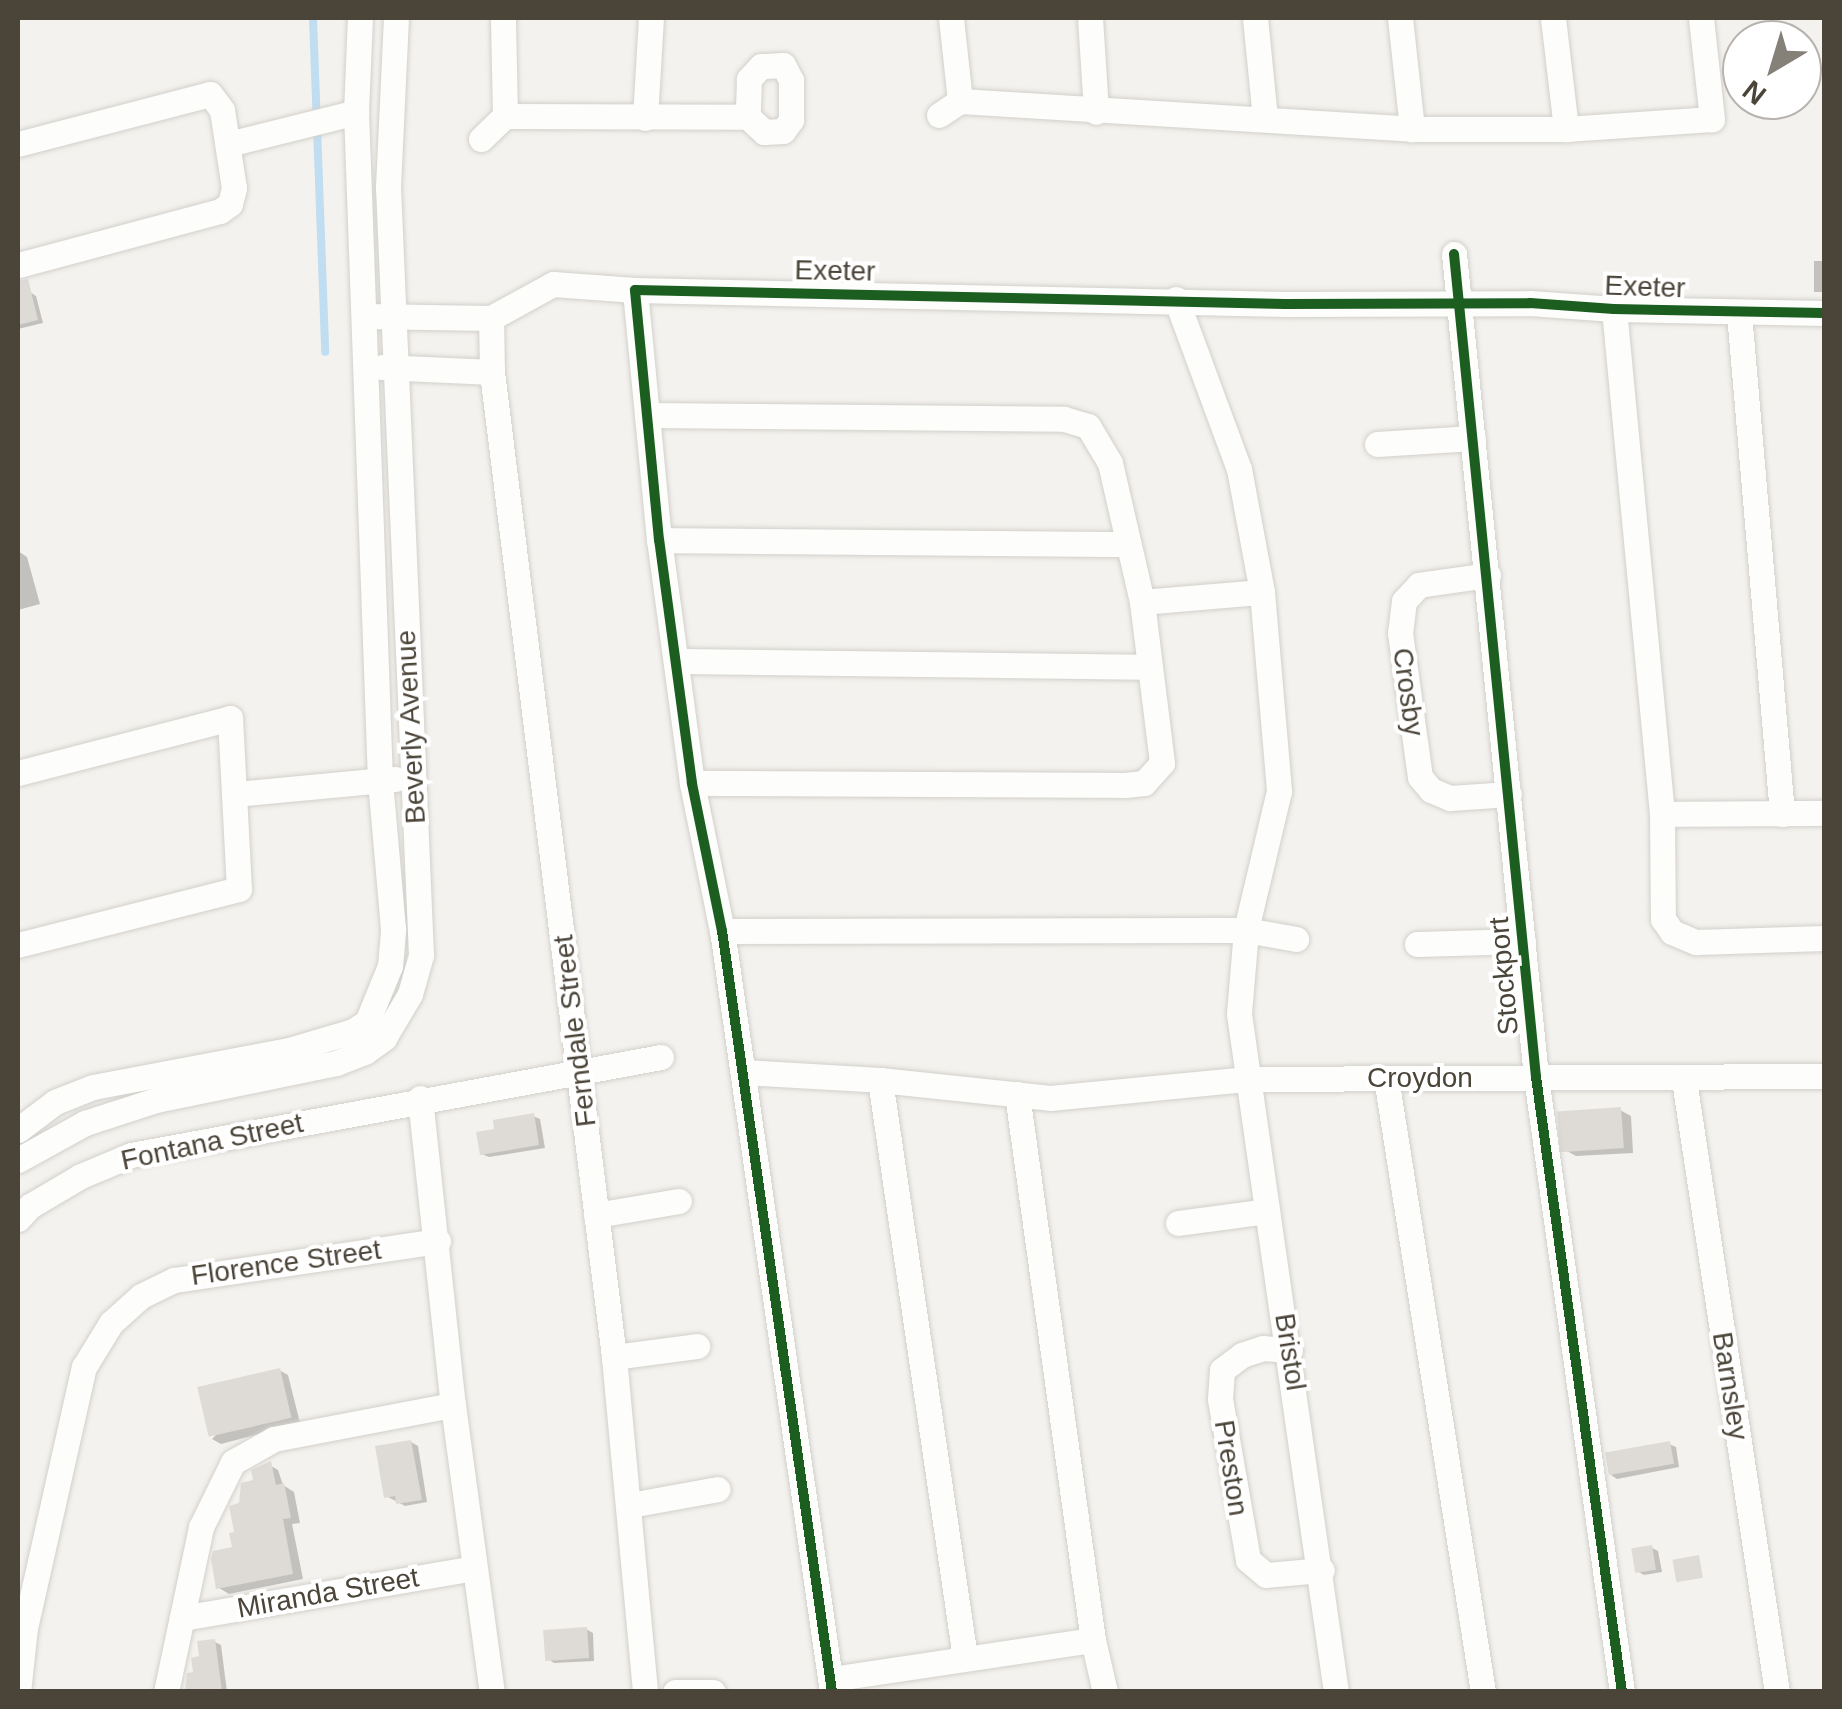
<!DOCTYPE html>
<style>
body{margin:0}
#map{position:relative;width:1842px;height:1709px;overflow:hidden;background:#f4f2ee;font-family:Arial,sans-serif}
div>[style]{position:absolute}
.shadow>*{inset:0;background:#0003;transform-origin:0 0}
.stream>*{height:8px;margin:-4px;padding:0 4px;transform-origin:4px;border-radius:4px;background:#c0ddf1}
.building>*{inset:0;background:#dedbd6;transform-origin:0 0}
.roads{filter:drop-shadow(0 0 2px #d2d0cb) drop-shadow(0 0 2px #d2d0cb)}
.minor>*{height:25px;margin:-12.5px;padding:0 12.5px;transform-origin:12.5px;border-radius:12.5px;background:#fdfdfc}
.cycleway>*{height:10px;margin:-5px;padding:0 5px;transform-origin:5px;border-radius:5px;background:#1b5e20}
span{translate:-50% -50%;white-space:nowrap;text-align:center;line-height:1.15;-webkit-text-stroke:8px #fff;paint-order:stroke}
.street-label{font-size:28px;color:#4b4439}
.frame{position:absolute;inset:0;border:20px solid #4b4439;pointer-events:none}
.north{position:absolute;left:1722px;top:20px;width:100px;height:100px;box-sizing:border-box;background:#fff;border:2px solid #b7b4b0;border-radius:50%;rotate:218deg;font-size:28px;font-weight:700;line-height:40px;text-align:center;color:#4b4439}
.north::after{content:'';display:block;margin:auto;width:35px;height:45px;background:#868178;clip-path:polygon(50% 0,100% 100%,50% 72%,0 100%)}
</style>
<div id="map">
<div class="shadow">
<div style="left:1814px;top:261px;width:10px;height:31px"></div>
<div style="clip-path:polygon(30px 292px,36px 296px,43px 323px,18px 329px,18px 296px)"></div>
<div style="clip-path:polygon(18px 551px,27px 557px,40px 604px,18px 610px)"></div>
<div style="clip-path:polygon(1620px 1110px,1631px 1116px,1633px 1153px,1576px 1156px,1565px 1150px)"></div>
<div style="clip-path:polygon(533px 1116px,540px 1119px,545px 1148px,489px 1157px,482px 1154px,497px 1131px)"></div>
<div style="clip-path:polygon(279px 1370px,288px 1375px,300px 1423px,221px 1444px,212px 1439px)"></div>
<div style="clip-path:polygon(411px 1442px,418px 1446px,427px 1502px,405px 1506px,386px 1496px)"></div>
<div style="clip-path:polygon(1669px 1444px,1676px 1447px,1679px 1467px,1617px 1479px,1611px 1475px)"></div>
<div style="clip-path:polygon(268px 1464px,278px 1470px,283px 1485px,294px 1492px,300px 1523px,292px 1524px,303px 1579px,229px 1594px,219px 1588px,234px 1549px,241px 1505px)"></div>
<div style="clip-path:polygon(1652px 1548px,1658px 1551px,1662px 1572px,1644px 1575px,1637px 1571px)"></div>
<div style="clip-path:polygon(586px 1629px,593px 1633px,594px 1661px,554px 1663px,548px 1659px)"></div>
<div style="clip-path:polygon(215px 1642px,221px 1645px,227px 1692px,188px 1692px,202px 1658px)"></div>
</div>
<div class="stream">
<div style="left:313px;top:18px;width:334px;rotate:87.9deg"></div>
</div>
<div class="building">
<div style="clip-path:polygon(28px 279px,38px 320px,18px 325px,18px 281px)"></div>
<div style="left:1621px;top:1107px;width:41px;height:64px;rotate:86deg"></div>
<div style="clip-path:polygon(534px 1113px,539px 1145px,480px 1155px,476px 1132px,494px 1129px,493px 1120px)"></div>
<div style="left:280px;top:1368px;width:51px;height:85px;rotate:77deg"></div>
<div style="clip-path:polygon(411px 1440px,422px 1500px,396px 1504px,395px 1496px,384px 1498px,375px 1446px)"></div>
<div style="left:1670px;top:1441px;width:23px;height:66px;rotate:80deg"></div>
<div style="clip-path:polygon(271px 1461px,276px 1485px,284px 1483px,291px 1518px,283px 1519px,293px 1574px,216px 1589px,211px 1559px,213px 1551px,232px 1547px,229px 1533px,234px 1532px,229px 1506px,239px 1503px,241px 1483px,253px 1480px,251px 1470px)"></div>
<div style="left:1652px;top:1545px;width:25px;height:21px;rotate:81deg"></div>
<div style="left:1699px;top:1555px;width:23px;height:27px;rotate:80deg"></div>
<div style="left:587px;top:1627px;width:31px;height:44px;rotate:86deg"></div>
<div style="clip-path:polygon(215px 1639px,222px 1692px,185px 1692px,187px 1673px,193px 1672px,191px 1658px,199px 1656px,197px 1641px)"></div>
</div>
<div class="roads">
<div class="minor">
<div style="left:951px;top:18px;width:83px;rotate:83.8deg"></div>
<div style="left:1090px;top:18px;width:94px;rotate:86.3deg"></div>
<div style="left:1255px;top:18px;width:101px;rotate:84.3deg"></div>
<div style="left:1400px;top:18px;width:112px;rotate:83.8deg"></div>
<div style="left:1553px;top:18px;width:112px;rotate:83.3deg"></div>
<div style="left:1701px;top:18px;width:102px;rotate:83.8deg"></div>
<div style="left:939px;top:115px;width:25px;rotate:-34deg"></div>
<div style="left:960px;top:101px;width:453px;rotate:3.5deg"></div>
<div style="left:1412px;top:129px;width:154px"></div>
<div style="left:1566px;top:129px;width:146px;rotate:-3.9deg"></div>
<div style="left:505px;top:116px;width:243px;rotate:0.2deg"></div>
<div style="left:748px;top:117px;width:22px;rotate:43deg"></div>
<div style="left:764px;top:132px;width:19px;rotate:-3deg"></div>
<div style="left:783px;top:131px;width:14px;rotate:-54deg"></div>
<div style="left:791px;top:120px;width:40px;rotate:-90deg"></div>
<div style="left:791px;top:80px;width:17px;rotate:-118deg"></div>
<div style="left:783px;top:65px;width:22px;rotate:177deg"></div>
<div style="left:761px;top:66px;width:18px;rotate:133deg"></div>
<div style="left:749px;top:79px;width:38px;rotate:92deg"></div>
<div style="left:645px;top:118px;width:100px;rotate:-86.6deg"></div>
<div style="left:481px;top:139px;width:33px;rotate:-44deg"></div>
<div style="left:505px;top:116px;width:98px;rotate:-91.2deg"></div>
<div style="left:18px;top:144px;width:198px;rotate:-14.6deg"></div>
<div style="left:210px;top:94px;width:20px;rotate:53deg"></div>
<div style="left:222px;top:110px;width:79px;rotate:81.3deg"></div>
<div style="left:234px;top:188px;width:16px;rotate:104deg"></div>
<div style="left:230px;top:204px;width:12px;rotate:145deg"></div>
<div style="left:220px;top:211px;width:209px;rotate:165deg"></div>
<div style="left:228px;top:144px;width:132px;rotate:-14deg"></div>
<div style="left:1454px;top:254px;width:827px;rotate:84.31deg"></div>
<div style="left:1536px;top:1077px;width:621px;rotate:82.04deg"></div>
<div style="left:1176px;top:299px;width:181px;rotate:69.7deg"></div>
<div style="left:1239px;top:469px;width:125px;rotate:79.4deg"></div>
<div style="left:1262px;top:592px;width:200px;rotate:85.1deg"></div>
<div style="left:1279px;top:791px;width:143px;rotate:103.4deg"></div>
<div style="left:1246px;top:930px;width:84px;rotate:94.8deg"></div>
<div style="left:1239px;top:1014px;width:685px;rotate:81.86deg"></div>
<div style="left:1614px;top:309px;width:507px;rotate:84.57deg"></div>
<div style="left:1662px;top:814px;width:105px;rotate:89.5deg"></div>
<div style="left:1663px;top:919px;width:16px;rotate:55deg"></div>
<div style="left:1672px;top:932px;width:26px;rotate:23deg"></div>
<div style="left:1696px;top:942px;width:128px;rotate:-1.8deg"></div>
<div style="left:1739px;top:313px;width:503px;rotate:85.09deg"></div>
<div style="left:365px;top:316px;width:126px;rotate:0.9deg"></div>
<div style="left:491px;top:318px;width:54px;rotate:88.9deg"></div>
<div style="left:492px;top:372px;width:993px;rotate:82.94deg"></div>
<div style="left:614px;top:1357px;width:336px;rotate:84.7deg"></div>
<div style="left:491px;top:318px;width:71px;rotate:-28.7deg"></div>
<div style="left:553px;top:284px;width:82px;rotate:4.2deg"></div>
<div style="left:382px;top:367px;width:110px;rotate:2.6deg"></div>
<div style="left:647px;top:415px;width:417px;rotate:0.5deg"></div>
<div style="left:1064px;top:419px;width:25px;rotate:16deg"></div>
<div style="left:1088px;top:426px;width:43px;rotate:59.3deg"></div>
<div style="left:1110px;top:463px;width:143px;rotate:77deg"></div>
<div style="left:1142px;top:602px;width:162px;rotate:82.9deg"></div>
<div style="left:1162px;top:763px;width:27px;rotate:132deg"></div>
<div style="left:1144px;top:783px;width:19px;rotate:174deg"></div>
<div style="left:1125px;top:785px;width:433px;rotate:-179.7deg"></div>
<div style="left:1377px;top:444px;width:96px;rotate:-3.6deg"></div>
<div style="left:659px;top:540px;width:466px;rotate:0.5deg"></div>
<div style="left:1488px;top:575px;width:70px;rotate:171.8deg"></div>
<div style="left:1419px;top:585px;width:22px;rotate:133deg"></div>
<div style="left:1404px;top:601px;width:32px;rotate:97deg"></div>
<div style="left:1400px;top:633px;width:145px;rotate:82.1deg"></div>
<div style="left:1420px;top:777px;width:17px;rotate:50deg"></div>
<div style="left:1431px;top:790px;width:21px;rotate:23deg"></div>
<div style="left:1450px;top:798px;width:59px;rotate:-3.9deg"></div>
<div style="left:1142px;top:602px;width:120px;rotate:-4.8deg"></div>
<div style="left:676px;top:661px;width:472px;rotate:0.7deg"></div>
<div style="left:18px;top:773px;width:219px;rotate:-14.5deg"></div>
<div style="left:230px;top:718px;width:171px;rotate:87deg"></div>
<div style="left:239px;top:889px;width:228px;rotate:165.8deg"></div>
<div style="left:236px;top:794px;width:160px;rotate:-5.4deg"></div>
<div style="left:1662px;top:814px;width:162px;rotate:-0.4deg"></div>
<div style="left:722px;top:931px;width:524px;rotate:-0.11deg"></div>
<div style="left:1246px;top:930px;width:51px;rotate:10.2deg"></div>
<div style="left:1417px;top:944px;width:106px;rotate:-1.6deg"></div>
<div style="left:743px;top:1072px;width:137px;rotate:3.3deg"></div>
<div style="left:880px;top:1080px;width:171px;rotate:6deg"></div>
<div style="left:1050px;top:1098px;width:200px;rotate:-5.5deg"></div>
<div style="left:1249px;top:1079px;width:575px;rotate:-0.3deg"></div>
<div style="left:1386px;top:1078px;width:622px;rotate:81.02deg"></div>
<div style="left:880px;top:1080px;width:584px;rotate:81.63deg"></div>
<div style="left:1684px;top:1080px;width:619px;rotate:81.36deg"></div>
<div style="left:1017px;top:1094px;width:551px;rotate:82.08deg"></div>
<div style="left:1093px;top:1640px;width:53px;rotate:77deg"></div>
<div style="left:420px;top:1098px;width:309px;rotate:83.9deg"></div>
<div style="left:453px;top:1405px;width:290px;rotate:82.3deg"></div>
<div style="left:18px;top:1130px;width:46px;rotate:-37.1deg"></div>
<div style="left:55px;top:1102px;width:41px;rotate:-21.5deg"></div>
<div style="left:93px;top:1087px;width:199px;rotate:-10.7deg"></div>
<div style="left:289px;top:1050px;width:67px;rotate:-16.5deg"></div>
<div style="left:353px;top:1031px;width:17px;rotate:-33deg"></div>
<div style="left:367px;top:1022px;width:61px;rotate:-67.7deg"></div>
<div style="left:390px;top:966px;width:37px;rotate:-85deg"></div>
<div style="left:393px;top:929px;width:149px;rotate:-95deg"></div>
<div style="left:380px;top:781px;width:669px;rotate:-92.05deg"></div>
<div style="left:356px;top:112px;width:94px;rotate:-87.6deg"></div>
<div style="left:18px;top:1160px;width:77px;rotate:-28.9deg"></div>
<div style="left:85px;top:1123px;width:75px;rotate:-17.9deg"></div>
<div style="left:156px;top:1100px;width:184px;rotate:-11.6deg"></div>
<div style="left:336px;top:1063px;width:31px;rotate:-21deg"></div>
<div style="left:365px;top:1052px;width:24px;rotate:-36deg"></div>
<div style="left:384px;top:1038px;width:51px;rotate:-59.4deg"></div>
<div style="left:410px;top:994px;width:41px;rotate:-74.2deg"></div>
<div style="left:421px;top:955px;width:769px;rotate:-92.46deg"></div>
<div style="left:388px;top:187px;width:169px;rotate:-87.3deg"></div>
<div style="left:596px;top:1215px;width:84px;rotate:-9.6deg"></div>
<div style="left:18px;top:1219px;width:18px;rotate:-47deg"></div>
<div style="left:30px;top:1206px;width:59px;rotate:-30.5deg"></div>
<div style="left:81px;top:1176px;width:54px;rotate:-22.8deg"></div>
<div style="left:131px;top:1155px;width:539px;rotate:-10.48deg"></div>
<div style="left:1178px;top:1223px;width:90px;rotate:-7.7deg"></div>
<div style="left:1290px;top:1350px;width:27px;rotate:-176deg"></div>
<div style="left:1263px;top:1348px;width:22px;rotate:162deg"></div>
<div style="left:1242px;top:1355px;width:25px;rotate:143deg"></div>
<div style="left:1222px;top:1370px;width:29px;rotate:94deg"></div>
<div style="left:1220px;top:1399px;width:163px;rotate:80.1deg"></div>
<div style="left:1248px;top:1560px;width:23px;rotate:40deg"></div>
<div style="left:1266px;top:1575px;width:56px;rotate:-5.1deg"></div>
<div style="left:614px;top:1357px;width:84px;rotate:-7.5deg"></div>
<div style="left:630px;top:1505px;width:89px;rotate:-10.3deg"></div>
<div style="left:182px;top:1618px;width:296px;rotate:-9.7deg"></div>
<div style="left:831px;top:1679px;width:265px;rotate:-8.5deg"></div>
<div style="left:18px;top:1692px;width:64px;rotate:-83.8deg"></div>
<div style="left:25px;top:1628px;width:268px;rotate:-77.3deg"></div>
<div style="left:84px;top:1367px;width:52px;rotate:-58.5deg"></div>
<div style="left:111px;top:1323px;width:40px;rotate:-42deg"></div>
<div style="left:141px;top:1296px;width:37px;rotate:-26deg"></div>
<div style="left:174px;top:1280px;width:267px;rotate:-8.4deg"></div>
<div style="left:166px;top:1692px;width:169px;rotate:-78deg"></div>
<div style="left:201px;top:1527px;width:72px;rotate:-63.8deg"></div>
<div style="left:233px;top:1462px;width:47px;rotate:-29.3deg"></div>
<div style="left:274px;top:1439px;width:182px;rotate:-10.8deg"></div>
<div style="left:675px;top:1692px;width:38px"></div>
<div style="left:832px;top:1692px;width:769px;rotate:-98.22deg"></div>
<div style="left:722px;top:931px;width:151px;rotate:-101.5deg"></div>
<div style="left:692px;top:783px;width:245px;rotate:-97.7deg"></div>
<div style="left:659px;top:540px;width:251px;rotate:-95.5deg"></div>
<div style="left:635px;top:290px;width:650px;rotate:1.23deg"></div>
<div style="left:1285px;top:304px;width:245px;rotate:-0.2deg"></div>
<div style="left:1530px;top:303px;width:84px;rotate:4.1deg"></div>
<div style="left:1614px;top:309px;width:210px;rotate:1.1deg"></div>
</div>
</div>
<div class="cycleway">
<div style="left:1454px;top:254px;width:827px;rotate:84.31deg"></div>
<div style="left:1536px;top:1077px;width:621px;rotate:82.04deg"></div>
<div style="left:832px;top:1692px;width:769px;rotate:-98.22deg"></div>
<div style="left:722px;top:931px;width:151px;rotate:-101.5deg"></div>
<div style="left:692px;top:783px;width:245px;rotate:-97.7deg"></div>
<div style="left:659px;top:540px;width:251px;rotate:-95.5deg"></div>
<div style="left:635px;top:290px;width:650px;rotate:1.23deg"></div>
<div style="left:1285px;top:304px;width:245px;rotate:-0.2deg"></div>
<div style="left:1530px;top:303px;width:84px;rotate:4.1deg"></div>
<div style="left:1614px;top:309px;width:210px;rotate:1.1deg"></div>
</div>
<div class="street-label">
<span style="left:835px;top:271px;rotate:1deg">Exeter</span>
<span style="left:1645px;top:287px;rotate:2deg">Exeter</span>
<span style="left:1408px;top:692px;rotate:82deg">Crosby</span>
<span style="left:411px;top:727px;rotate:-93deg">Beverly Avenue</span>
<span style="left:1504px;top:976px;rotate:-95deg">Stockport</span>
<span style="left:575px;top:1031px;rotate:-97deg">Ferndale Street</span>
<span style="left:1420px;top:1078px">Croydon</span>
<span style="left:212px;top:1142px;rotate:-12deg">Fontana Street</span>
<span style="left:286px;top:1263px;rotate:-8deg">Florence Street</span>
<span style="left:1290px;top:1352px;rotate:81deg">Bristol</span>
<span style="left:1730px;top:1386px;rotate:81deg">Barnsley</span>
<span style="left:1231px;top:1468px;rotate:81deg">Preston</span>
<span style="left:328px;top:1593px;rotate:-10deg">Miranda Street</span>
</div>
<div class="frame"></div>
<div class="north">N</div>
</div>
